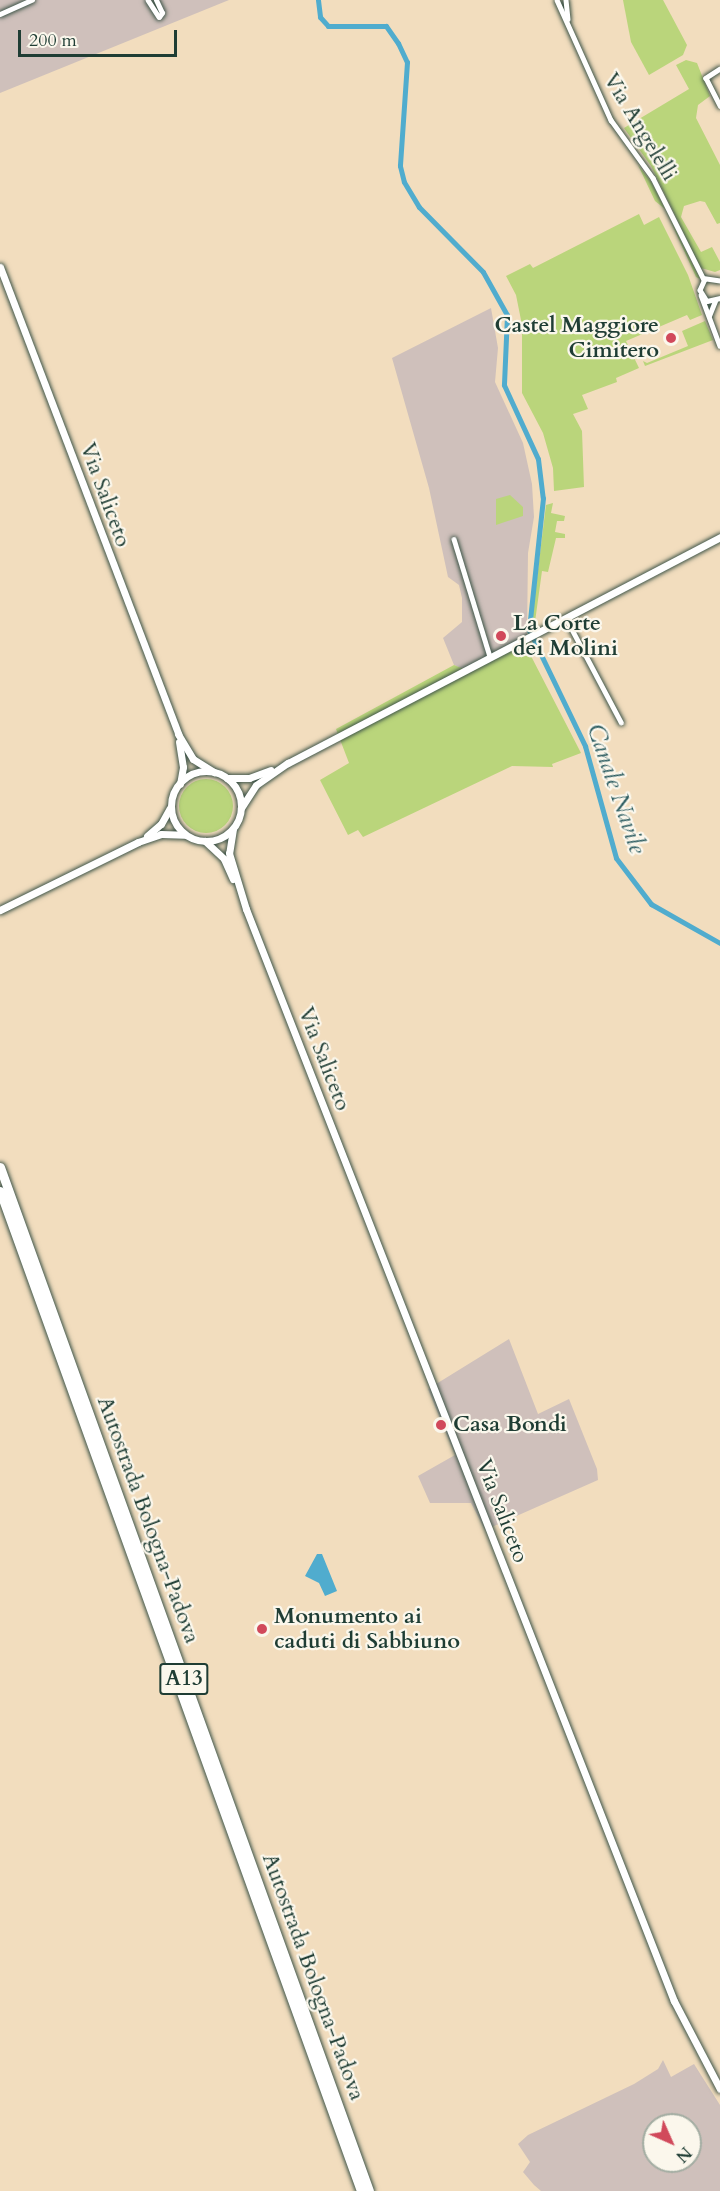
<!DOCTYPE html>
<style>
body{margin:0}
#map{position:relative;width:720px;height:2191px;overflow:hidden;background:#f2ddbe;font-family:Cardo,serif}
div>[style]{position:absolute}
.industrial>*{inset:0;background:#cfc0bb}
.green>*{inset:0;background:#bad57b}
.round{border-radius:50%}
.water>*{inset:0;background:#50acce}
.canal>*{height:5px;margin:-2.5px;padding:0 2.5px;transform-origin:2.5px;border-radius:2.5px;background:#50acce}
.roads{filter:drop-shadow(0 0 2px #3f5549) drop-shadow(0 0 2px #3f5549)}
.street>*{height:4.5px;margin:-2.25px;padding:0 2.25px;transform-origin:2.25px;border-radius:2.25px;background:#fff}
.secondary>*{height:7px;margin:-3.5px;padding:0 3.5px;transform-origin:3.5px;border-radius:3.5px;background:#fff}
.secondary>.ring{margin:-3.5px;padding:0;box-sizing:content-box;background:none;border:7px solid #fff;border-radius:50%}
.highway>*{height:9px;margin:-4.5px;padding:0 4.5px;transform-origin:4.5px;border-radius:4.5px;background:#fff}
.dots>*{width:16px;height:16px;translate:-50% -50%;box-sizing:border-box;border:3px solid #fbf7ec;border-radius:50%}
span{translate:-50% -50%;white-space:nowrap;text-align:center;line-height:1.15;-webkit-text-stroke:4.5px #fbf7ec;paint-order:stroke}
.shield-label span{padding:2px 4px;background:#fbf7ec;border:2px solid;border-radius:4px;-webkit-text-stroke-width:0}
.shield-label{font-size:21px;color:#1f3d34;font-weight:700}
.street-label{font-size:22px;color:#1f3d34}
.poi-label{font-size:22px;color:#1f3d34;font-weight:700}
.right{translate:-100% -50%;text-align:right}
.left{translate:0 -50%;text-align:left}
.water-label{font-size:24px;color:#2e5e62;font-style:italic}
.north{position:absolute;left:642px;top:2113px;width:60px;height:60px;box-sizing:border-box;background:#fbf7ec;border:2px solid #a3ada2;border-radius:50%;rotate:135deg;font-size:16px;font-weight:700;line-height:24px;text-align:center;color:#1f3d34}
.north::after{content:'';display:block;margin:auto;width:21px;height:27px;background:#d1495b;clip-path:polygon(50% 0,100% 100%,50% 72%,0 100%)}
.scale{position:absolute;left:18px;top:30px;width:159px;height:27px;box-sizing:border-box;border:3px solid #1f3d34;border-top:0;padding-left:8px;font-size:18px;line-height:21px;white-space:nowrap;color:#1f3d34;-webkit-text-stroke:4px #fbf7ec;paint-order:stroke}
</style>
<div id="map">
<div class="industrial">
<div style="clip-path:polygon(0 0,229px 0,0 93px)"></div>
<div style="clip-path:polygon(491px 308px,498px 348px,495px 382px,523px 443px,532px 484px,534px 517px,528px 553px,527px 636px,465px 670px,454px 665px,443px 638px,462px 622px,462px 598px,459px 585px,448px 577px,429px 488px,392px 358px)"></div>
<div style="clip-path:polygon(509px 1339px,538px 1414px,569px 1399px,597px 1469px,598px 1480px,485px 1530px,471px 1503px,430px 1503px,418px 1476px,455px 1455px,428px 1389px)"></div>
<div style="clip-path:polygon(evenodd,663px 2060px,671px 2077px,694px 2064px,720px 2105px,720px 2191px,541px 2191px,534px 2185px,523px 2172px,530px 2162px,518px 2144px,528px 2135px,634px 2084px,658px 2069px,663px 2060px,654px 2125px,690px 2125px,690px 2161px,654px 2161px,654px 2125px)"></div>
</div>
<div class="green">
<div style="clip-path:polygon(623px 0,663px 0,687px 45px,683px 55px,649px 75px,631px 42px)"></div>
<div style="clip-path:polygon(686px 60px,697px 63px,710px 96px,698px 105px,696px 118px,720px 165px,720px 223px,717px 224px,705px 202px,700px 201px,684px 206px,681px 217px,701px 252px,712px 247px,720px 262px,720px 270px,715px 272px,701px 268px,651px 166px,624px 128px,689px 89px,676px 65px)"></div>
<div style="clip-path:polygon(638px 165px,652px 183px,700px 279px,696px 277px,665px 209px,655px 201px)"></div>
<div style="clip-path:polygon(639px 214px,644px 225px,659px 217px,688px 275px,702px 315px,690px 320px,687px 315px,626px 341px,639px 368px,616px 378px,617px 382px,582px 395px,588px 409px,573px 414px,582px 431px,584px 487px,554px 491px,553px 468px,543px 433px,522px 393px,522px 325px,516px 295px,506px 276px,530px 264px,533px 268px)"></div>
<div style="clip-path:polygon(705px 321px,713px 340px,645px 366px,643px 361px,647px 363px,688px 346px,682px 331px)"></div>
<div style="clip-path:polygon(510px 495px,523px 507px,523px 516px,496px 525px,496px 499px)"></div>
<div style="clip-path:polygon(553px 503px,551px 513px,565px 516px,564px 521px,557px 521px,555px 532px,565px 534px,565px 538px,556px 538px,548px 572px,542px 571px,534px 629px,531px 626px,546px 505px)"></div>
<div style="clip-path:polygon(527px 638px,531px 656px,581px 753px,552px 764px,553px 767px,512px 766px,363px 837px,358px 830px,348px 835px,320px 780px,349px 763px,336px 729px,454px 665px,466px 670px)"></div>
<div class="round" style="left:179px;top:779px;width:54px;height:54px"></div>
</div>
<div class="water">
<div style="clip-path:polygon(317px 1554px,322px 1554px,337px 1591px,325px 1596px,319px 1583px,305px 1576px)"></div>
</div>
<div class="canal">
<div style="left:318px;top:0;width:17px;rotate:83deg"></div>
<div style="left:320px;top:17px;width:12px;rotate:48deg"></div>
<div style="left:328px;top:26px;width:58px"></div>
<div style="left:386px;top:26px;width:21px;rotate:55deg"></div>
<div style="left:398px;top:43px;width:21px;rotate:65deg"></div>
<div style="left:407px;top:62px;width:104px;rotate:93.9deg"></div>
<div style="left:400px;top:166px;width:16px;rotate:76deg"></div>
<div style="left:404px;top:182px;width:29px;rotate:59deg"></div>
<div style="left:419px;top:207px;width:91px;rotate:45.4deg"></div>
<div style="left:483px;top:272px;width:49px;rotate:60.8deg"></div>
<div style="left:507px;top:315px;width:70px;rotate:92.5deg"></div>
<div style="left:504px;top:385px;width:81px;rotate:65.3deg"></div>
<div style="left:538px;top:459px;width:39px;rotate:83deg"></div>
<div style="left:543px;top:498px;width:133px;rotate:96.1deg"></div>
<div style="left:529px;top:630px;width:129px;rotate:64.2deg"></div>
<div style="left:585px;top:746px;width:116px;rotate:74.5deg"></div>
<div style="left:616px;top:858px;width:58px;rotate:52.7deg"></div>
<div style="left:651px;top:904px;width:79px;rotate:29.5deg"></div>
</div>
<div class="roads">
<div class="street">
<div style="left:148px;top:0;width:20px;rotate:57deg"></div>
<div style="left:159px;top:17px;width:5px;rotate:-53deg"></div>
<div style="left:162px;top:13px;width:14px;rotate:-115deg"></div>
<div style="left:557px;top:0;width:132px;rotate:65.8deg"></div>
<div style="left:611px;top:120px;width:72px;rotate:54.1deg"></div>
<div style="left:653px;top:178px;width:114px;rotate:63.4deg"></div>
<div style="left:566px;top:0;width:19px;rotate:84deg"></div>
<div style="left:0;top:14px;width:35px;rotate:-24deg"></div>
<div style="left:720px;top:69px;width:17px;rotate:147deg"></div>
<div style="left:706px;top:78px;width:31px;rotate:63deg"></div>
<div style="left:720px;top:281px;width:15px;rotate:-172deg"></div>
<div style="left:705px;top:279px;width:12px;rotate:114deg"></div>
<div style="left:700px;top:290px;width:13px;rotate:58deg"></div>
<div style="left:707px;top:301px;width:13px;rotate:-13deg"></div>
<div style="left:701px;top:295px;width:54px;rotate:69.6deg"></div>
<div style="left:709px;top:316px;width:16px;rotate:-68deg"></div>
<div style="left:454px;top:539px;width:123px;rotate:73deg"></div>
<div style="left:566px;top:618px;width:118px;rotate:62.1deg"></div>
</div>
<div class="secondary">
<div style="left:0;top:267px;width:500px;rotate:69.1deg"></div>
<div style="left:178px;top:734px;width:29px;rotate:59deg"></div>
<div style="left:193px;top:759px;width:25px;rotate:32deg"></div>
<div style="left:179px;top:742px;width:25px;rotate:81deg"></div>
<div style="left:183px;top:767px;width:17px;rotate:100deg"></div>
<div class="ring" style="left:171px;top:771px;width:63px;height:63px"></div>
<div style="left:227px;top:778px;width:22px"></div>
<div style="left:249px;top:778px;width:23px;rotate:-20deg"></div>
<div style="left:241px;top:808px;width:27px;rotate:-57deg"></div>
<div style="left:256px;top:785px;width:39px;rotate:-35deg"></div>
<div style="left:288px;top:763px;width:488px;rotate:-27.6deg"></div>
<div style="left:233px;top:829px;width:24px;rotate:99deg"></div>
<div style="left:229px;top:853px;width:59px;rotate:73.1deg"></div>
<div style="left:246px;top:909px;width:1173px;rotate:68.6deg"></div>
<div style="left:674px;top:2001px;width:99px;rotate:62.4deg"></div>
<div style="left:147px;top:836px;width:18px;rotate:-41deg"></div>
<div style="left:161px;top:824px;width:18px;rotate:-61deg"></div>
<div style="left:205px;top:841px;width:26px;rotate:43deg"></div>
<div style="left:224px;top:859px;width:22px;rotate:66deg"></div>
<div style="left:0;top:910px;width:154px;rotate:-26.2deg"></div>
<div style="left:138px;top:842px;width:24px;rotate:-19deg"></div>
<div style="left:161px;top:834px;width:23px;rotate:2deg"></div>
</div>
<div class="highway">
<div style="left:0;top:1167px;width:1088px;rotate:70.18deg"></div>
<div style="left:0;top:1191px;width:1063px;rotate:70.15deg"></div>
</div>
</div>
<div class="dots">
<div style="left:671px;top:338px;background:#d1495b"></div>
<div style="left:501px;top:636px;background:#d1495b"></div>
<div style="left:441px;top:1425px;background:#d1495b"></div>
<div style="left:262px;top:1629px;background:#d1495b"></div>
</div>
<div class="shield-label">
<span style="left:184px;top:1679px">A13</span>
</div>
<div class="street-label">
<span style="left:640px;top:127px;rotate:59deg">Via Angelelli</span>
<span style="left:105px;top:495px;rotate:70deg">Via Saliceto</span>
<span style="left:324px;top:1059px;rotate:69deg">Via Saliceto</span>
<span style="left:502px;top:1511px;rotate:69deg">Via Saliceto</span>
<span style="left:148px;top:1520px;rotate:70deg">Autostrada Bologna-Padova</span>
<span style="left:313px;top:1977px;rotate:70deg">Autostrada Bologna-Padova</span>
</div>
<div class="poi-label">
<span class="right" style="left:659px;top:338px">Castel Maggiore<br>Cimitero</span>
<span class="left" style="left:513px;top:636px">La Corte<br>dei Molini</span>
<span class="left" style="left:453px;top:1425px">Casa Bondi</span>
<span class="left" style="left:274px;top:1629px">Monumento ai<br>caduti di Sabbiuno</span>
</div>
<div class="water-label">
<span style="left:616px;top:789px;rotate:71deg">Canale Navile</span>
</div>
<div class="north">N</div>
<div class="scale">200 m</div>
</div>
